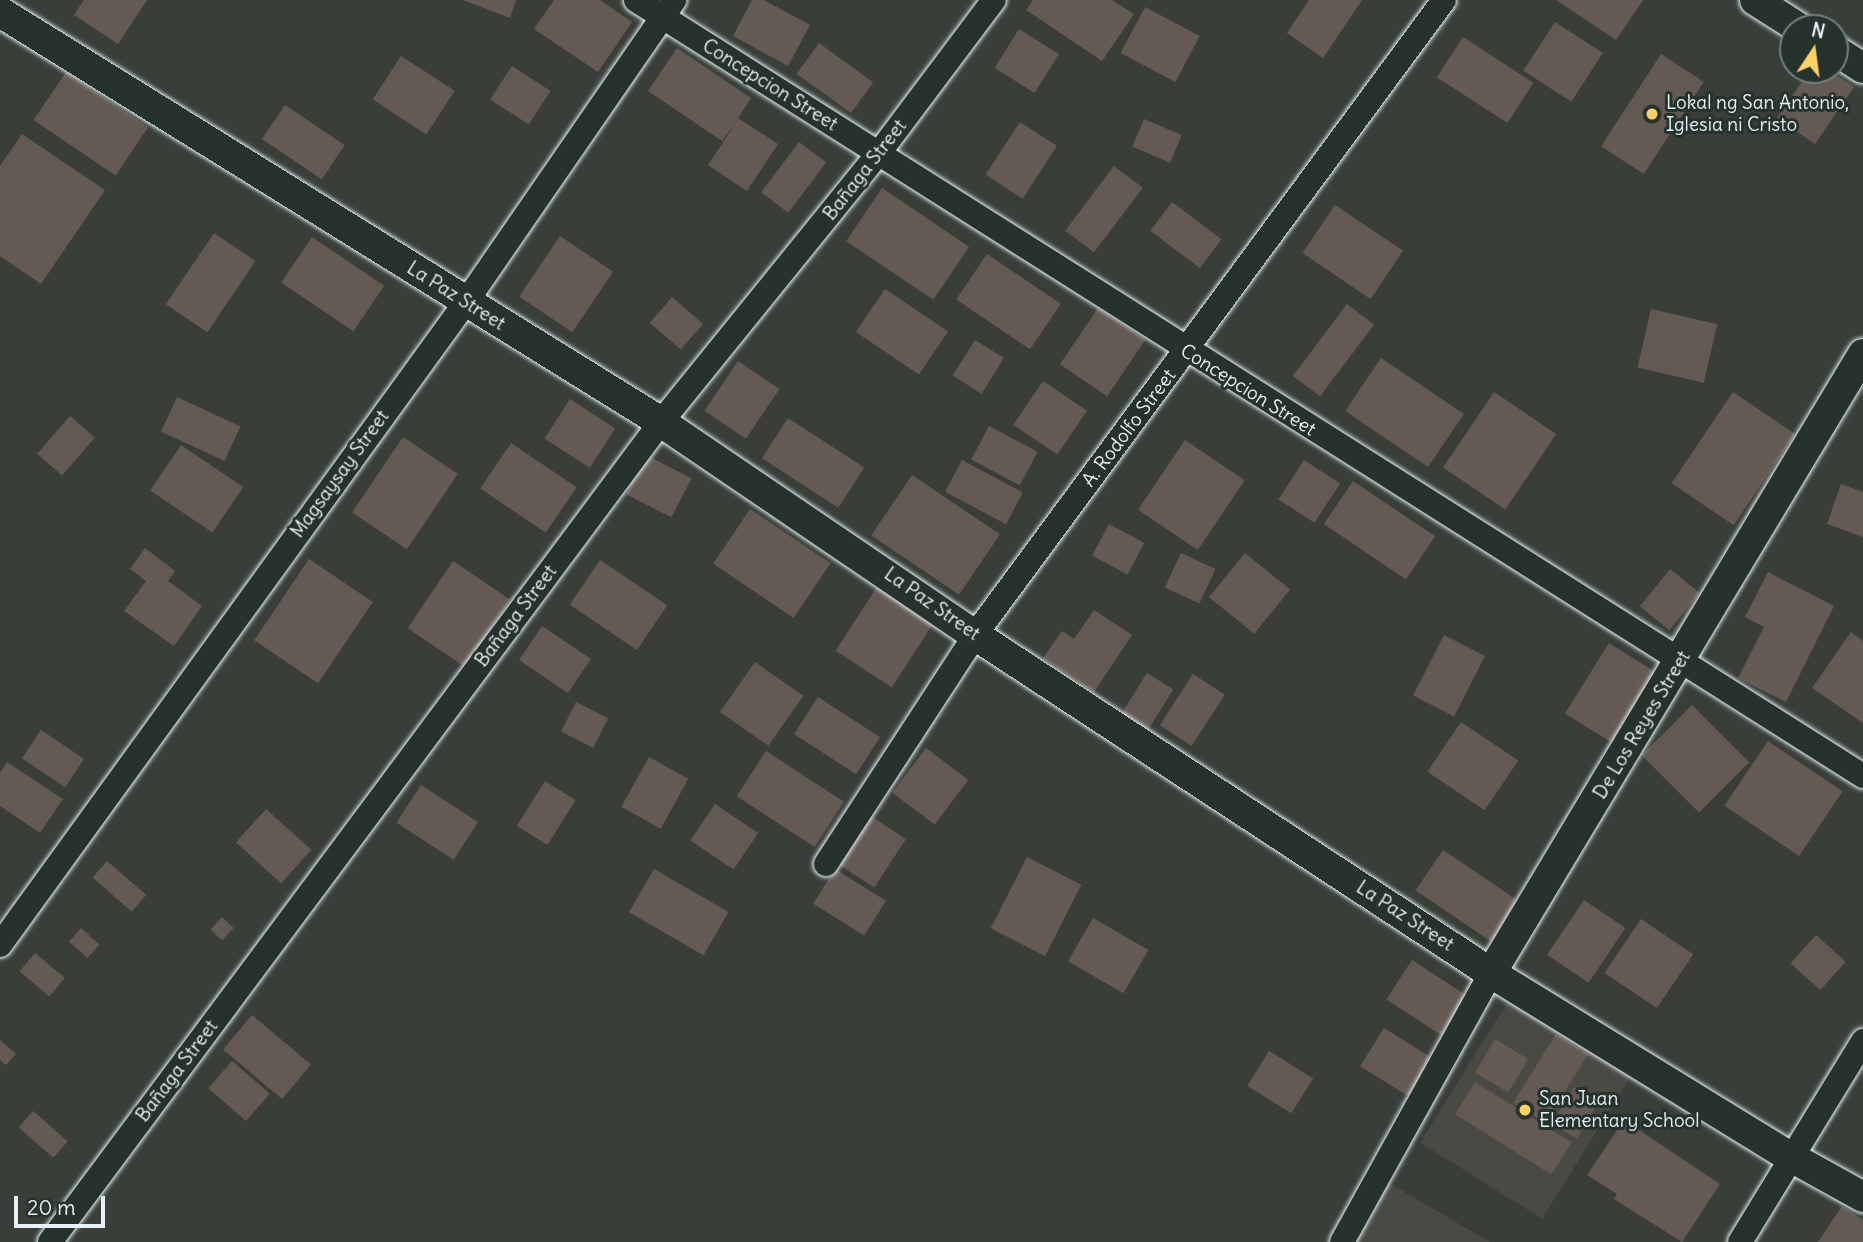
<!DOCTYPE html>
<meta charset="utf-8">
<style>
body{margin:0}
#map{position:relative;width:1863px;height:1242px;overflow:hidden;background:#393f38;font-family:Delius,sans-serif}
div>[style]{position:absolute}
.built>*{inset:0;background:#494a44;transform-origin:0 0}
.building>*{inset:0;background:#655a53;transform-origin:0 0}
.roads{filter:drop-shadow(0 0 2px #e8f1f8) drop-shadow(0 0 2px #e8f1f8)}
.minor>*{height:24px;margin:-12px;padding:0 12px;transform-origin:12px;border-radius:12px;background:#26332d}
.tertiary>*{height:30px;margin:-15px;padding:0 15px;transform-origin:15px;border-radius:15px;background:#26332d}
.dots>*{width:19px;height:19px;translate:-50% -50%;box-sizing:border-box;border:4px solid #26332d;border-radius:50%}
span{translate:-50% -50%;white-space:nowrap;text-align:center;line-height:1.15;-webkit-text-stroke:6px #26332d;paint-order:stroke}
.street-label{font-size:19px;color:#e8f1f8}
.poi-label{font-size:19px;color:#e8f1f8}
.left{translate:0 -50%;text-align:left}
.north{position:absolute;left:1779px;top:14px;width:70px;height:70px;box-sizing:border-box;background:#26332d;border:2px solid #747f7e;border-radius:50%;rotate:13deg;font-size:19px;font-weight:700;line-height:28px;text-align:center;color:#e8f1f8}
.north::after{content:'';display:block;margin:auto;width:24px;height:32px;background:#ffd166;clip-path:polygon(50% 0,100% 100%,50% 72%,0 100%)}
.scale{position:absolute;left:14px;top:1196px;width:91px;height:32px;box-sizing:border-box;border:4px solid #e8f1f8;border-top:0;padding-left:9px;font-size:21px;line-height:24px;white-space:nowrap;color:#e8f1f8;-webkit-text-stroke:5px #26332d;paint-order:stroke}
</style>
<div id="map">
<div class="built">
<div style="left:1509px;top:1000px;width:144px;height:168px;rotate:32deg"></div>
<div style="clip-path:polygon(1389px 1183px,1490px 1242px,1357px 1242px)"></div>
</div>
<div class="building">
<div style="clip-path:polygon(84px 0,147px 0,118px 44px,74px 15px)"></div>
<div style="clip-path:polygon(463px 0,516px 0,510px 18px)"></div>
<div style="clip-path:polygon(554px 0,600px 0,632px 22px,598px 72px,534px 29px)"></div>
<div style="clip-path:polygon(752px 0,764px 0,810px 25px,788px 66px,733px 36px)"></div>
<div style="clip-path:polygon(1033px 0,1112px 0,1134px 14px,1102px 61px,1026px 10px)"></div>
<div style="clip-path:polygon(1309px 0,1362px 0,1323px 58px,1287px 33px)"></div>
<div style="clip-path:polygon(1556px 0,1643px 0,1616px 40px)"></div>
<div style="left:1145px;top:7px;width:62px;height:52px;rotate:28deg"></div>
<div style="left:1555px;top:22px;width:57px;height:58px;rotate:33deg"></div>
<div style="left:1019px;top:29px;width:47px;height:46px;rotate:32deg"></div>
<div style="left:1463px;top:37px;width:84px;height:48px;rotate:33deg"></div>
<div style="left:819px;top:43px;width:67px;height:38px;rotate:36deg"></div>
<div style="clip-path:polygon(677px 48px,751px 98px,738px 118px,778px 144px,747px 191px,708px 165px,737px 121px,722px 141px,648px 91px)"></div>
<div style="left:1661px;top:54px;width:51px;height:110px;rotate:33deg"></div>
<div style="left:401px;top:56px;width:64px;height:52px;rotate:33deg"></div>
<div style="left:512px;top:66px;width:46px;height:40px;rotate:33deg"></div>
<div style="clip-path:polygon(1810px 70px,1829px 70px,1854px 87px,1815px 144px,1777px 118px)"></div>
<div style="left:66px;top:72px;width:99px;height:58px;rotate:34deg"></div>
<div style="left:285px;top:105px;width:72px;height:41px;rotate:34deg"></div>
<div style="left:1144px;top:119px;width:41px;height:30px;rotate:23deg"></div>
<div style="left:1020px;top:122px;width:44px;height:63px;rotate:33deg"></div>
<div style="clip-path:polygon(22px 134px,105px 190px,41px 284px,0 256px,0 166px)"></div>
<div style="left:799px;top:142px;width:34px;height:63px;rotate:37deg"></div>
<div style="left:1114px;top:166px;width:36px;height:81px;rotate:37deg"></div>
<div style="left:882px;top:188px;width:105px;height:64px;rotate:34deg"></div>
<div style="left:1172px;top:202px;width:62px;height:36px;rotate:37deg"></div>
<div style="left:1335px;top:205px;width:82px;height:58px;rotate:34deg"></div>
<div style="left:214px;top:233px;width:50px;height:86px;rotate:34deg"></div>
<div style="left:560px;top:236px;width:64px;height:73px;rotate:34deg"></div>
<div style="left:312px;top:237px;width:87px;height:55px;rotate:34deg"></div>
<div style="left:987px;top:254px;width:89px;height:55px;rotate:34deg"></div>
<div style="left:885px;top:289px;width:76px;height:52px;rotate:34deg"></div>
<div style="left:672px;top:297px;width:41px;height:34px;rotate:41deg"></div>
<div style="left:1347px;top:304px;width:34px;height:90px;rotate:37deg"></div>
<div style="left:1098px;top:308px;width:57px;height:68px;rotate:34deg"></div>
<div style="left:1651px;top:309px;width:68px;height:60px;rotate:13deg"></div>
<div style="left:975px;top:340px;width:34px;height:42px;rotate:32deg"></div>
<div style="left:1381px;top:358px;width:100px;height:64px;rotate:34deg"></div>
<div style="left:738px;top:361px;width:50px;height:60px;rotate:34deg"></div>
<div style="left:1043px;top:381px;width:53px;height:53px;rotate:34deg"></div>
<div style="left:1494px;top:392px;width:75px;height:91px;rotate:34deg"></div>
<div style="left:1733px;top:392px;width:75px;height:110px;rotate:34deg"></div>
<div style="left:177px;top:397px;width:70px;height:38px;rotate:25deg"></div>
<div style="left:570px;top:399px;width:54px;height:47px;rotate:33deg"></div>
<div style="left:70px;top:416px;width:33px;height:50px;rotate:41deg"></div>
<div style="left:788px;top:418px;width:91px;height:48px;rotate:33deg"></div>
<div style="left:989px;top:426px;width:55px;height:38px;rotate:28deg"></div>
<div style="left:403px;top:437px;width:66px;height:91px;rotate:34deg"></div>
<div style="left:1185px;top:440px;width:72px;height:84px;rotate:34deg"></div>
<div style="left:511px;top:443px;width:79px;height:55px;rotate:34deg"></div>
<div style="left:181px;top:445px;width:75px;height:55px;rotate:34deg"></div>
<div style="left:646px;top:455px;width:51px;height:44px;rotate:27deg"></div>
<div style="left:962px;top:460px;width:69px;height:36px;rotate:28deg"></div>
<div style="left:1304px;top:460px;width:43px;height:47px;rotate:33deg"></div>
<div style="left:912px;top:475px;width:106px;height:73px;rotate:34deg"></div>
<div style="left:1353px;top:481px;width:99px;height:52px;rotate:34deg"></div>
<div style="clip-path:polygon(1841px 484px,1863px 492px,1863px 537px,1827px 524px)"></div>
<div style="left:750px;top:509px;width:97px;height:66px;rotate:34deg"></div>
<div style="left:1109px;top:524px;width:40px;height:36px;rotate:28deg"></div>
<div style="clip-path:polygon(145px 548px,175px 571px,168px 581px,202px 606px,174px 646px,124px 611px,146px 581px,130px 569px)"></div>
<div style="left:1181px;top:553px;width:38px;height:38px;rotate:25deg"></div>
<div style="left:1245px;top:553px;width:58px;height:57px;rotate:39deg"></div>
<div style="left:309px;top:559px;width:77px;height:98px;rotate:34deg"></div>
<div style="left:600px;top:560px;width:81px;height:54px;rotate:34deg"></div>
<div style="left:453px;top:561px;width:69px;height:81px;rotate:34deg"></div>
<div style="left:1670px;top:569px;width:38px;height:48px;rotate:39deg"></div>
<div style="clip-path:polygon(1768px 572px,1834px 606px,1786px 702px,1738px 678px,1764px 627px,1745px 617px)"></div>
<div style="left:877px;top:587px;width:67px;height:76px;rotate:33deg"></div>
<div style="clip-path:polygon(1094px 610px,1132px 635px,1094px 692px,1043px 658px,1062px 631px,1074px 639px)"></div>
<div style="left:542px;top:626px;width:59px;height:41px;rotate:34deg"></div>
<div style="clip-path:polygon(1851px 632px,1863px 641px,1863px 723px,1812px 688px)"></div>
<div style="left:1444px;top:635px;width:46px;height:68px;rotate:27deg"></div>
<div style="left:1609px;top:643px;width:57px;height:83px;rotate:32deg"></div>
<div style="left:755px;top:662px;width:59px;height:61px;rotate:35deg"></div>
<div style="left:1147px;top:673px;width:31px;height:52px;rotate:32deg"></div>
<div style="left:1193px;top:674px;width:38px;height:61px;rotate:33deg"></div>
<div style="left:818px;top:697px;width:74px;height:44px;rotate:33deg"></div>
<div style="left:576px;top:702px;width:36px;height:33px;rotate:27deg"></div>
<div style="left:1692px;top:705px;width:81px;height:71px;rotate:45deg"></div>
<div style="left:1461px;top:722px;width:69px;height:60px;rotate:34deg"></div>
<div style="left:41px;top:730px;width:52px;height:34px;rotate:34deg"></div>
<div style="left:1768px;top:741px;width:90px;height:78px;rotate:34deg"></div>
<div style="left:926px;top:748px;width:53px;height:56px;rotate:37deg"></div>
<div style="left:766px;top:751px;width:93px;height:54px;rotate:33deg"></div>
<div style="left:649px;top:757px;width:45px;height:57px;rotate:29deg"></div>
<div style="clip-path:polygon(7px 762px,63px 799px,40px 833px,0 806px,0 773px)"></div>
<div style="left:545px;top:781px;width:36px;height:53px;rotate:32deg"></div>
<div style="left:421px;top:785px;width:68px;height:45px;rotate:33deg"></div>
<div style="left:715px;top:804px;width:52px;height:44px;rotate:34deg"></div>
<div style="left:266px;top:809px;width:61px;height:45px;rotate:42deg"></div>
<div style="left:869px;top:815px;width:44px;height:58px;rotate:33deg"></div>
<div style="left:1443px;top:850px;width:100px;height:49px;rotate:34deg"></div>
<div style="left:1027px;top:857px;width:61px;height:80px;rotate:27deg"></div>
<div style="left:107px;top:861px;width:52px;height:22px;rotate:41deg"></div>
<div style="left:654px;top:869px;width:86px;height:50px;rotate:30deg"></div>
<div style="left:835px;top:869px;width:60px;height:41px;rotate:32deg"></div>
<div style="left:1584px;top:900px;width:50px;height:66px;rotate:34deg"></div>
<div style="left:222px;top:917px;width:16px;height:17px;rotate:43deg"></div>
<div style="left:1093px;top:918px;width:64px;height:50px;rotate:30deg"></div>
<div style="left:1641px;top:919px;width:63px;height:65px;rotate:34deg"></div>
<div style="left:81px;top:928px;width:25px;height:18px;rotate:42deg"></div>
<div style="left:1816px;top:935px;width:40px;height:38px;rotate:42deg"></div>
<div style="left:35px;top:953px;width:39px;height:24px;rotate:40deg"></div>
<div style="left:1412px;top:960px;width:67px;height:47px;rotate:33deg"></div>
<div style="left:252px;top:1015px;width:77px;height:45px;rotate:40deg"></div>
<div style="left:1384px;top:1028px;width:65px;height:45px;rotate:32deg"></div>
<div style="left:1556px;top:1034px;width:38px;height:81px;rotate:32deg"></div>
<div style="left:1495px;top:1039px;width:39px;height:39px;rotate:31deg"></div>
<div style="clip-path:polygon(0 1040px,16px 1054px,6px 1065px,0 1060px)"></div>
<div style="left:1269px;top:1051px;width:52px;height:41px;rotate:32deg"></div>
<div style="left:232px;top:1061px;width:50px;height:36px;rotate:41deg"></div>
<div style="left:1475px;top:1082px;width:114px;height:38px;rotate:32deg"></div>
<div style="left:1574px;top:1087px;width:29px;height:43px;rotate:31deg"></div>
<div style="left:33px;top:1111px;width:46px;height:22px;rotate:41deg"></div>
<div style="clip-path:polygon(1624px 1120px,1720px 1184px,1682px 1242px,1614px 1199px,1617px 1194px,1587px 1175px)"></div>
<div style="clip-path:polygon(1842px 1206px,1863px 1220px,1863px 1242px,1818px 1242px)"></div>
</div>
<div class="roads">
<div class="minor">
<div style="left:636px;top:0;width:1452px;rotate:32.31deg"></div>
<div style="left:826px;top:864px;width:273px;rotate:-56.9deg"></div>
<div style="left:975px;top:635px;width:789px;rotate:-53.55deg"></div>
<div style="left:0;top:945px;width:794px;rotate:-54.07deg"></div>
<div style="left:466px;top:302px;width:367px;rotate:-55.4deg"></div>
<div style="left:50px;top:1242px;width:1023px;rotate:-53.31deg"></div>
<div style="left:661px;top:422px;width:346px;rotate:-51deg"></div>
<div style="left:879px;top:153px;width:191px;rotate:-53.1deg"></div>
<div style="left:1342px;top:1242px;width:308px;rotate:-61deg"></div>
<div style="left:1740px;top:1242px;width:236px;rotate:-58.5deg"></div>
</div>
<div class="tertiary">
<div style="left:1755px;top:0;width:52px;rotate:32.5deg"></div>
<div style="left:0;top:12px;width:778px;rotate:31.81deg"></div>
<div style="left:661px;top:422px;width:379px;rotate:34.2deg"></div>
<div style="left:975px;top:635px;width:617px;rotate:33.23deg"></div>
<div style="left:1491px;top:973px;width:350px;rotate:31.6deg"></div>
<div style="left:1789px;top:1156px;width:85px;rotate:29deg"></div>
<div style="left:1835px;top:50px;width:33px;rotate:33deg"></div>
<div style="left:1491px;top:973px;width:722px;rotate:-59deg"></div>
</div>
</div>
<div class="dots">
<div style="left:1652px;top:114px;background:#ffd166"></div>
<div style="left:1525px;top:1110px;background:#ffd166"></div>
</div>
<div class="street-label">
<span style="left:770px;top:85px;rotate:32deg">Concepcion Street</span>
<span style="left:865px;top:170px;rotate:-52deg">Bañaga Street</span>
<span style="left:456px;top:296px;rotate:32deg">La Paz Street</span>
<span style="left:1248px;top:390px;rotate:32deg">Concepcion Street</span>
<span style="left:1129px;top:428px;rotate:-53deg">A. Rodolfo Street</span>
<span style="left:340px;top:474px;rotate:-54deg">Magsaysay Street</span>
<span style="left:932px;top:604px;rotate:35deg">La Paz Street</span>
<span style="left:516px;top:616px;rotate:-53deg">Bañaga Street</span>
<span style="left:1642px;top:725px;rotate:-59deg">De Los Reyes Street</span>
<span style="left:1405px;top:916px;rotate:33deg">La Paz Street</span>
<span style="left:177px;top:1071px;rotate:-53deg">Bañaga Street</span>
</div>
<div class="poi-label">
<span class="left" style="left:1666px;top:114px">Lokal ng San Antonio,<br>Iglesia ni Cristo</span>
<span class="left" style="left:1539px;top:1110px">San Juan<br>Elementary School</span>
</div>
<div class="north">N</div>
<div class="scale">20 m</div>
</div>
